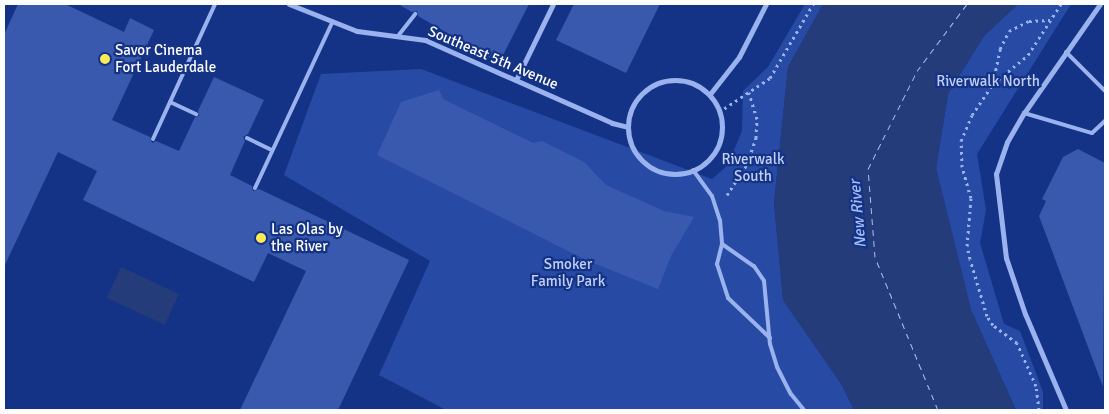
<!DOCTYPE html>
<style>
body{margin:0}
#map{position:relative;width:1109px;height:414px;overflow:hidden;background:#153386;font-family:Signika,sans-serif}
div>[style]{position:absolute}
.green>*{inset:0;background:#274ba5}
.water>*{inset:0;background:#253c7b;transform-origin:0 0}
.ferry>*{height:1px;margin-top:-0.5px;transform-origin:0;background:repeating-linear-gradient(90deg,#a5bdf6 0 6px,transparent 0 11px)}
.building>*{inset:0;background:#3959ae}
.path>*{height:3px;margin-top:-1.5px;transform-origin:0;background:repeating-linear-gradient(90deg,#9ab2ee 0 2.5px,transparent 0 6.5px)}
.service>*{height:4px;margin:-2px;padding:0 2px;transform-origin:2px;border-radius:2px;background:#9ab2ee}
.minor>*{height:5px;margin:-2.5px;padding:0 2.5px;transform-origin:2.5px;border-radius:2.5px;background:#9ab2ee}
.minor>.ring{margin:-2.5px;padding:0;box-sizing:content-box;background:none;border:5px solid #9ab2ee;border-radius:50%}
.dots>*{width:14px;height:14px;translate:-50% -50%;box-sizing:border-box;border:2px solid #153386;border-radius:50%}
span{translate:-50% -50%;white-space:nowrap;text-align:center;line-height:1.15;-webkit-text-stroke:4.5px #153386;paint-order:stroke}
.poi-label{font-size:15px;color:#fff}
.left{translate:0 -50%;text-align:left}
.street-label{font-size:15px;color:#fff}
.park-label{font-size:15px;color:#c0d1fa}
.water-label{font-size:16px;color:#a5bdf6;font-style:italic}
.frame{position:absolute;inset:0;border:5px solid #fff;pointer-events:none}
</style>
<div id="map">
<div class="green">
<div style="clip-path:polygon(805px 4px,823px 4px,788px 67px,774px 203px,783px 300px,842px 385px,854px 410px,446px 410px,379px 375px,430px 261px,284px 175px,321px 74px,421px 69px,712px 179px,728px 165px,742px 131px,743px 91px,768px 67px)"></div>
<div style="clip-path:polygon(1018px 4px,1071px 4px,977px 154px,986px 210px,980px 243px,1004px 324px,1020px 331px,1043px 392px,1043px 410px,1016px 410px,971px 310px,936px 168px,948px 94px,984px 36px)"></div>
</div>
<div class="water">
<div style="clip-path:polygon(823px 4px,1018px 4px,984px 36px,948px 94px,936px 168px,971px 310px,1016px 410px,854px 410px,842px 385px,783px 300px,774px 203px,788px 67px)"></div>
<div style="left:121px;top:267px;width:64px;height:34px;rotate:25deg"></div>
</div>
<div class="ferry">
<div style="left:938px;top:410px;width:165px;rotate:-112.4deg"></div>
<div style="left:875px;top:257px;width:88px;rotate:-94.5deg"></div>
<div style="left:868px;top:169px;width:110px;rotate:-63.4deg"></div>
<div style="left:917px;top:71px;width:84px;rotate:-53.3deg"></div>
</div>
<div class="building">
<div style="clip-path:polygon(18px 4px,65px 4px,124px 32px,130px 18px,154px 30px,112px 120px,150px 137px,152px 143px,156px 141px,179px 151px,195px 117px,199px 116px,198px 111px,214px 77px,264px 100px,248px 134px,243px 137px,245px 141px,230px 175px,252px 186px,253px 191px,259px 189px,409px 260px,338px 410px,240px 410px,306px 271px,268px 253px,254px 282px,83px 200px,97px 171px,58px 152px,4px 267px,4px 35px)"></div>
<div style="clip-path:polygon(398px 4px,529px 4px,499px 63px,418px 16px,417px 11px,412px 12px)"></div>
<div style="clip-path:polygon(574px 4px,660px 4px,626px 73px,556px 40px)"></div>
<div style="clip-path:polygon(439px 90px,443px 99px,533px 143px,542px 141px,584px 162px,606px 185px,664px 211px,694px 217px,671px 256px,658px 289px,586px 260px,377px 155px,401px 102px)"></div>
<div style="clip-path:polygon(1078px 149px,1105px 163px,1103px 387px,1039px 216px,1046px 201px,1042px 199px,1063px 157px)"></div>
</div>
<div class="path">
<div style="left:993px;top:83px;width:35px;rotate:-78deg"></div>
<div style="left:1000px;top:49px;width:20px;rotate:-63deg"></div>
<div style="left:1009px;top:31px;width:22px;rotate:-27deg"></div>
<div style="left:1029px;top:21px;width:21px;rotate:-3deg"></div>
<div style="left:719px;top:112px;width:61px;rotate:-33.7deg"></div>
<div style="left:770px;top:78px;width:86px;rotate:-59.8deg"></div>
<div style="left:727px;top:195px;width:37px;rotate:-57deg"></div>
<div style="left:747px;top:164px;width:28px;rotate:-71deg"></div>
<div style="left:756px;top:138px;width:19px;rotate:-87deg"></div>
<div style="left:757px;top:119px;width:28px;rotate:-107deg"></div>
<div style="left:1039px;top:410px;width:24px;rotate:-97deg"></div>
<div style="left:1036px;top:386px;width:47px;rotate:-113.8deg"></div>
<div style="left:1017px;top:343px;width:30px;rotate:-143deg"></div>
<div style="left:993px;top:325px;width:11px;rotate:-124deg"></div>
<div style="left:987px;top:316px;width:59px;rotate:-106.6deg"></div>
<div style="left:970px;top:259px;width:13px;rotate:-103deg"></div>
<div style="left:967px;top:246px;width:48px;rotate:-85.2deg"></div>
<div style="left:971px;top:198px;width:32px;rotate:-106deg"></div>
<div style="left:962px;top:167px;width:26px;rotate:-92deg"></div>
<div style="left:961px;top:141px;width:28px;rotate:-67deg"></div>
<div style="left:972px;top:115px;width:37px;rotate:-56deg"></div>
<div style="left:993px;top:84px;width:45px;rotate:-39.6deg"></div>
<div style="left:1028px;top:55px;width:61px;rotate:-57.1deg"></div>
</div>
<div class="service">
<div style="left:398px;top:36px;width:28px;rotate:-52deg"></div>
<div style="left:1066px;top:52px;width:55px;rotate:45deg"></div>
<div style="left:170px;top:102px;width:29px;rotate:25deg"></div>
<div style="left:1024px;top:113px;width:71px;rotate:16.4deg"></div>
<div style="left:1092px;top:133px;width:18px;rotate:-43deg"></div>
<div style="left:247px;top:138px;width:28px;rotate:26deg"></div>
<div style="left:153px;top:139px;width:149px;rotate:-65.3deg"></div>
<div style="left:693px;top:170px;width:32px;rotate:54deg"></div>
<div style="left:712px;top:196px;width:25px;rotate:72deg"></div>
<div style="left:720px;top:220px;width:24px;rotate:85deg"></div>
<div style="left:722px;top:244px;width:21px;rotate:104deg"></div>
<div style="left:717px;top:264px;width:36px;rotate:72deg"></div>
<div style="left:728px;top:298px;width:58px;rotate:43.6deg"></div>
<div style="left:255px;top:188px;width:184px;rotate:-65deg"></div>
<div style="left:722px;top:244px;width:39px;rotate:35deg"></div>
<div style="left:754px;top:266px;width:18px;rotate:56deg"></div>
<div style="left:764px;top:281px;width:63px;rotate:84.6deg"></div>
<div style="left:770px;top:344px;width:24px;rotate:73deg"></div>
<div style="left:777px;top:367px;width:30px;rotate:63deg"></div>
<div style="left:791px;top:394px;width:21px;rotate:51deg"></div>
</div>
<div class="minor">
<div style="left:289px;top:4px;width:73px;rotate:21.7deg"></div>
<div style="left:357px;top:31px;width:69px;rotate:7.5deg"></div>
<div style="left:425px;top:40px;width:205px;rotate:23.9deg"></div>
<div style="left:612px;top:123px;width:16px;rotate:14deg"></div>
<div style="left:516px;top:80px;width:85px;rotate:-64deg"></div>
<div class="ring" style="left:628px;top:80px;width:89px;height:89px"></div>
<div style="left:710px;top:94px;width:47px;rotate:-51.9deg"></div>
<div style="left:739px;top:57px;width:59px;rotate:-63deg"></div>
<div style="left:1066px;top:410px;width:104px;rotate:-113.1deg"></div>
<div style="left:1025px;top:314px;width:59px;rotate:-108.7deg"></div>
<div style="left:1006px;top:258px;width:85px;rotate:-96.8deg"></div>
<div style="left:996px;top:174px;width:34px;rotate:-71deg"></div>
<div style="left:1007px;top:142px;width:34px;rotate:-60deg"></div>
<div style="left:1024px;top:113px;width:133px;rotate:-55.1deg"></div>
</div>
<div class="dots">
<div style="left:105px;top:59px;background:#ffeb57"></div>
<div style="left:261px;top:238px;background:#ffeb57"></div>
</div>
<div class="poi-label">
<span class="left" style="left:115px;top:59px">Savor Cinema<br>Fort Lauderdale</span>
<span class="left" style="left:271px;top:238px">Las Olas by<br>the River</span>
</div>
<div class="street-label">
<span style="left:493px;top:58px;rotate:23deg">Southeast 5th Avenue</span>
</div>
<div class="park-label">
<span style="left:988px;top:82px">Riverwalk North</span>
<span style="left:753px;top:168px">Riverwalk<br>South</span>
<span style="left:568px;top:273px">Smoker<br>Family Park</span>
</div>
<div class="water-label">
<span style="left:858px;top:214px;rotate:-95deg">New River</span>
</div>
<div class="frame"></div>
</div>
